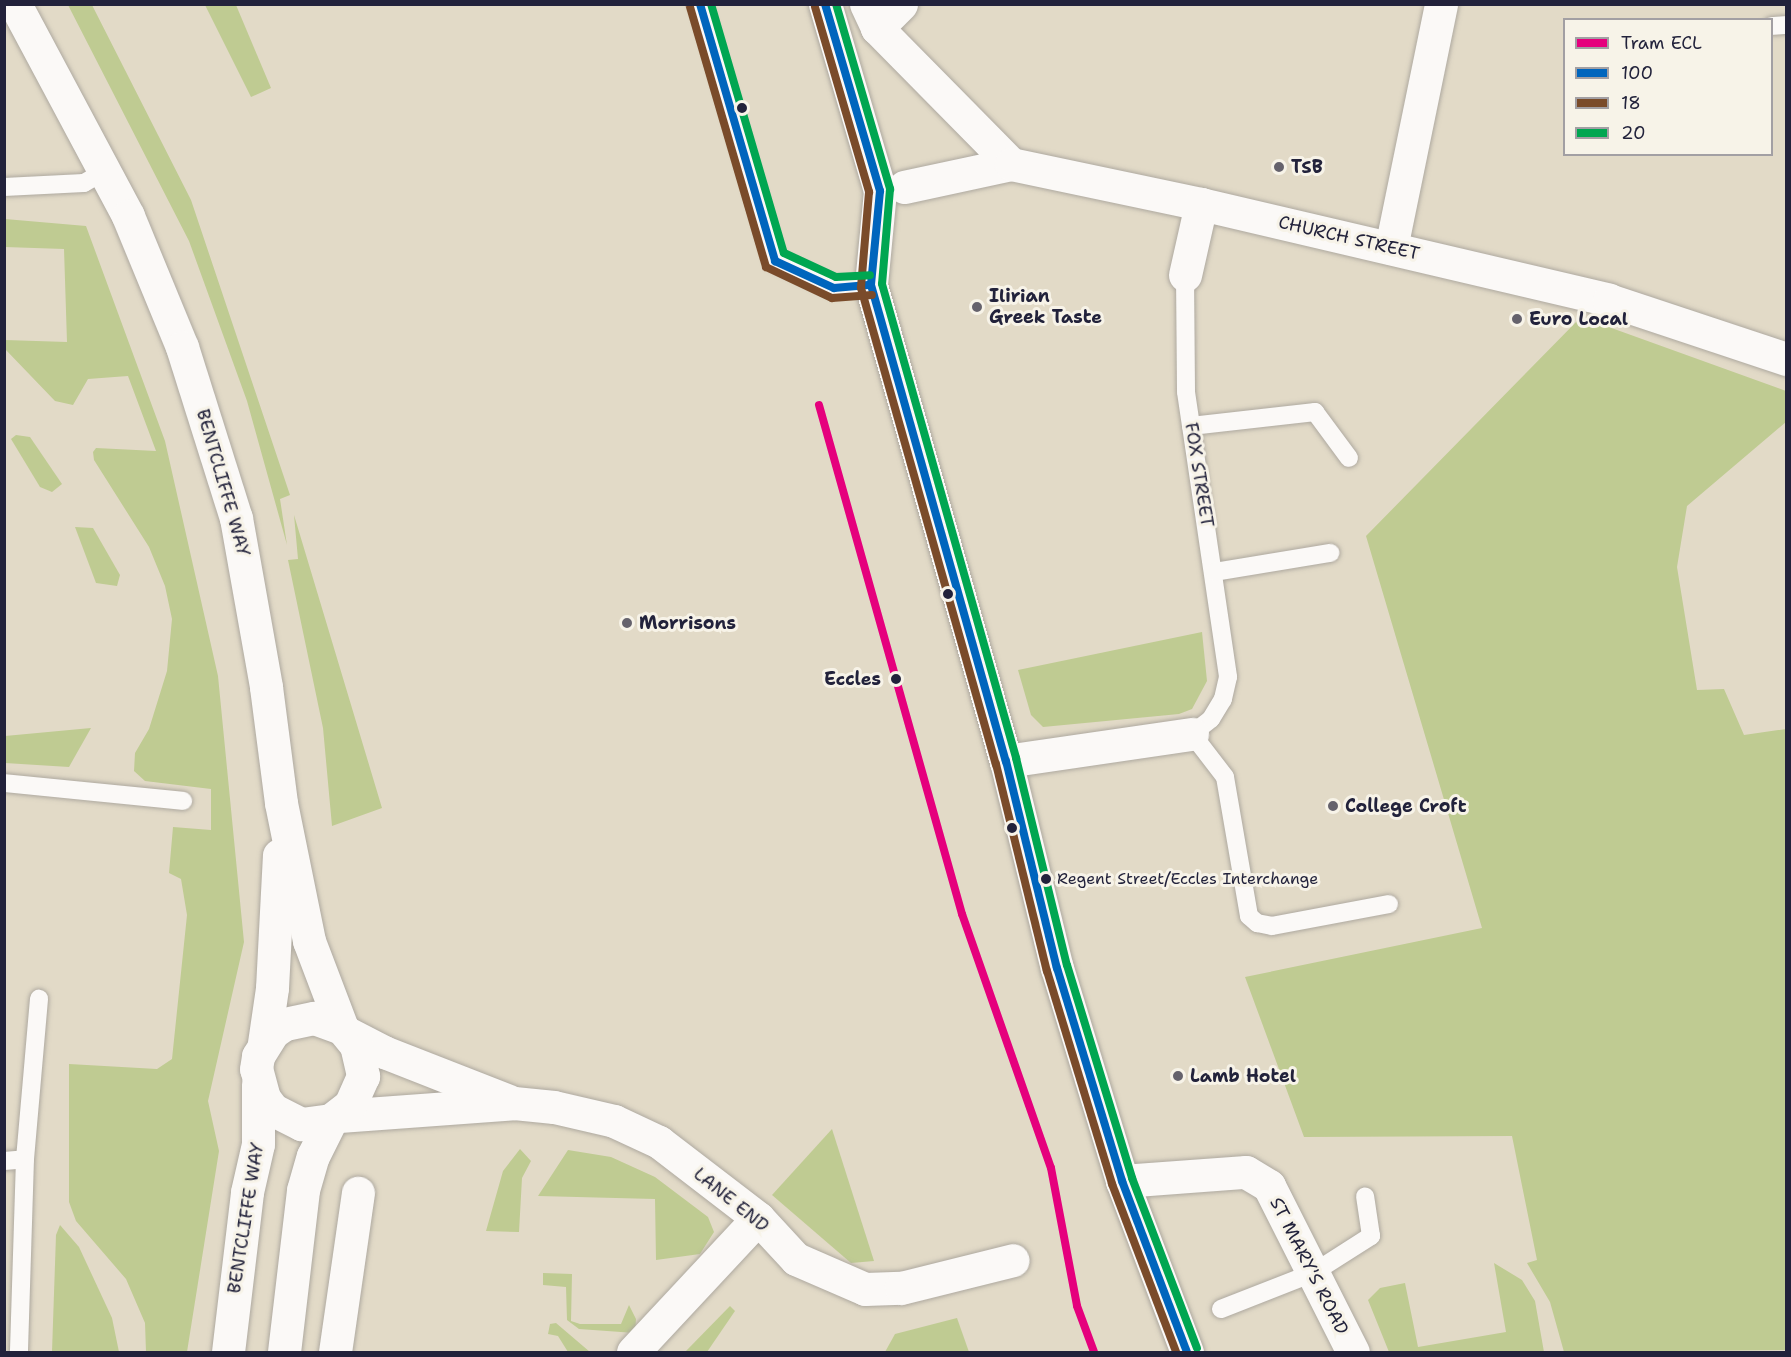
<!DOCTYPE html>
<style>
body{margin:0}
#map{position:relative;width:1791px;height:1357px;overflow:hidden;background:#e2dac7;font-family:"Shantell Sans",sans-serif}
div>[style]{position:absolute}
.green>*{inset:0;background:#bfcb92}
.roads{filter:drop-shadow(0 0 2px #aea9a0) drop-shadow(0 0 2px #aea9a0)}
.lane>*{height:18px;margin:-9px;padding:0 9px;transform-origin:9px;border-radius:9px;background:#fbf9f7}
.street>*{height:33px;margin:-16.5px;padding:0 16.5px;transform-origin:16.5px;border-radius:16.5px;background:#fbf9f7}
.primary>*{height:33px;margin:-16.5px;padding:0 16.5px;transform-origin:16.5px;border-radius:16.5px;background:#fbf9f7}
.bus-1>*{height:8px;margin:-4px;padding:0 4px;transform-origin:4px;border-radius:4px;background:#0065bd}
.bus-2>*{height:8px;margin:-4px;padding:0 4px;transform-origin:4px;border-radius:4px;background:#7a4b2a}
.bus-3>*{height:8px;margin:-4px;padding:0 4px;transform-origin:4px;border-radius:4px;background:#00a651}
.tram-1>*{height:8px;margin:-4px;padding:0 4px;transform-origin:4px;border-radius:4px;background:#e5007d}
.dots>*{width:16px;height:16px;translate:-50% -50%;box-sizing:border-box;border:3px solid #f7f3e8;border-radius:50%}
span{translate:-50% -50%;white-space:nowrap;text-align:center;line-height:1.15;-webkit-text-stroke:6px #f7f3e8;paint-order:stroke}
.bus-label{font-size:16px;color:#22223b}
.left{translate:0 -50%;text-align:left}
.poi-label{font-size:18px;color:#22223b;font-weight:700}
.street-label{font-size:18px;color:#22223b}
.stop-label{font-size:18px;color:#22223b;font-weight:700}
.right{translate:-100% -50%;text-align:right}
.frame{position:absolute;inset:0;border:6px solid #22223b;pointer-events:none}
.legend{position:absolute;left:1563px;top:18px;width:210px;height:138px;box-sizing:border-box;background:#f7f3e8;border:2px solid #a29fa3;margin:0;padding:8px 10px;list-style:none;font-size:18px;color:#22223b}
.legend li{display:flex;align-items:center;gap:12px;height:30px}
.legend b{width:30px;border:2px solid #a29fa3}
</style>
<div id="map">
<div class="green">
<div style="clip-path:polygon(68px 5px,92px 5px,191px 200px,290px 495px,280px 499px,287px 545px,247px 401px,189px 241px)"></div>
<div style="clip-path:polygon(205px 5px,236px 5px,271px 88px,251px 97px)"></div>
<div style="clip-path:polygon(5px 219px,86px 226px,165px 441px,218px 676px,244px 942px,208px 1101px,219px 1151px,187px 1352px,146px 1352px,145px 1323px,126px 1279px,76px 1221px,69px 1202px,69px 1064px,157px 1069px,172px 1059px,187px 915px,181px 879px,169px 873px,173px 827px,211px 830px,211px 789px,145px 781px,134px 771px,135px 753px,149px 729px,167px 671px,172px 619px,165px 586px,149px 547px,94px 460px,93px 452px,96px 448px,156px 451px,128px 376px,88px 379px,73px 405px,55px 401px,5px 349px,5px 340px,67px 342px,64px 249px,5px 247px)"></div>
<div style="clip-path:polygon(1581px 317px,1786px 391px,1786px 422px,1687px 506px,1677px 567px,1697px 690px,1724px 689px,1744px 735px,1786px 729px,1786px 1350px,1564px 1352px,1550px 1302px,1527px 1263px,1537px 1260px,1512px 1136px,1304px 1137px,1245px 977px,1482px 928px,1366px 536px)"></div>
<div style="clip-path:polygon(16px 435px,30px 437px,62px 484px,52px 492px,40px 487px,11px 439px)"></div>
<div style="clip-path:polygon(294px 515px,382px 808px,332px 826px,323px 728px,288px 560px,298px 559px)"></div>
<div style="clip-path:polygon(75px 527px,93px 528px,120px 575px,117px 586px,96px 583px)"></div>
<div style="clip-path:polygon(1202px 632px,1207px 681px,1192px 709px,1179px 714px,1043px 727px,1031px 715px,1018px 670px)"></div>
<div style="clip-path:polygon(91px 728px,69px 767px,5px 763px,5px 736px)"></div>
<div style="clip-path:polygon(832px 1129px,874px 1261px,851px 1263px,772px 1195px)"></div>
<div style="clip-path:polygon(520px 1149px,531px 1161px,522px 1178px,519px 1232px,486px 1231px,503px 1171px)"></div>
<div style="clip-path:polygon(568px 1150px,611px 1157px,655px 1177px,708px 1217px,714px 1232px,700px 1254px,656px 1260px,655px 1199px,538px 1196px)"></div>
<div style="clip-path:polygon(60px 1225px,79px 1247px,112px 1318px,119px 1352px,52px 1352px,56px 1235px)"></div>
<div style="clip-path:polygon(1494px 1263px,1522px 1280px,1535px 1301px,1544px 1352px,1389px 1352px,1368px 1300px,1380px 1288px,1405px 1283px,1418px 1347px,1506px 1332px)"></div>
<div style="clip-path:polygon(543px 1273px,572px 1274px,571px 1321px,580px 1324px,621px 1324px,629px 1305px,636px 1319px,635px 1333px,579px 1329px,567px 1320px,566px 1287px,543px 1285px)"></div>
<div style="clip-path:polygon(730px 1306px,735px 1311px,707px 1352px,685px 1352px)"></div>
<div style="clip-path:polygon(957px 1318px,969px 1352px,885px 1352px,895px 1334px)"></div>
<div style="clip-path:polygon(556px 1323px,590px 1352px,568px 1352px,558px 1336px,548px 1334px,550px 1324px)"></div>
</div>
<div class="roads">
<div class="lane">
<div style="left:700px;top:4px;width:268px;rotate:73.7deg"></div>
<div style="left:775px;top:261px;width:65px;rotate:24.6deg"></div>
<div style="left:834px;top:288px;width:37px;rotate:-5deg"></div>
<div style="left:1772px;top:26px;width:14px;rotate:-4deg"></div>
<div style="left:4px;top:187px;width:80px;rotate:-2.9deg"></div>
<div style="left:84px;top:183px;width:24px;rotate:-30deg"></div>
<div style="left:1185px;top:275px;width:117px;rotate:89.5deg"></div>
<div style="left:1186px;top:392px;width:288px;rotate:81.6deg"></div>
<div style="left:1228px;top:677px;width:23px;rotate:103deg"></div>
<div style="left:1223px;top:699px;width:23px;rotate:121deg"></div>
<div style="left:1211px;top:719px;width:24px;rotate:142deg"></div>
<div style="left:1192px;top:734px;width:54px;rotate:52.5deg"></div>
<div style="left:1225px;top:777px;width:141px;rotate:80.2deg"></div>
<div style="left:1249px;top:916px;width:11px;rotate:41deg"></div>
<div style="left:1257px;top:923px;width:15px;rotate:11deg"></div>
<div style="left:1272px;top:926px;width:119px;rotate:-10.6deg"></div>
<div style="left:1191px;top:426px;width:125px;rotate:-6.4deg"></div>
<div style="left:1315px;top:412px;width:57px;rotate:53.5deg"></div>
<div style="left:1215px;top:572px;width:117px;rotate:-9.4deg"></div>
<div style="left:4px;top:783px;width:180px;rotate:5.7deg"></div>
<div style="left:25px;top:1159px;width:161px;rotate:-85deg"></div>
<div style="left:4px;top:1161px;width:21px;rotate:-5deg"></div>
<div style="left:25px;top:1159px;width:193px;rotate:91.8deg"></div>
<div style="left:1221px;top:1309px;width:99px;rotate:-21.4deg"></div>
<div style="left:1313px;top:1273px;width:69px;rotate:-32.5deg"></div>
<div style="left:1371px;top:1236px;width:40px;rotate:-98.5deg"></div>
</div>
<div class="street">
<div style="left:825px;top:4px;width:195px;rotate:73.6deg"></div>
<div style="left:880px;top:191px;width:94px;rotate:95.5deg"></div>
<div style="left:871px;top:285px;width:495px;rotate:74.2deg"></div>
<div style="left:1006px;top:761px;width:213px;rotate:76.2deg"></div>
<div style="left:1057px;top:968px;width:223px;rotate:73deg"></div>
<div style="left:1122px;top:1181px;width:183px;rotate:69.2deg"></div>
<div style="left:866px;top:4px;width:26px;rotate:65deg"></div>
<div style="left:877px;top:28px;width:191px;rotate:45.4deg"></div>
<div style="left:877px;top:28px;width:34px;rotate:-45deg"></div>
<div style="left:904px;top:187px;width:109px;rotate:-12.1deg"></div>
<div style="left:1011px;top:164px;width:194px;rotate:11.9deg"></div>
<div style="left:1201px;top:204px;width:419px;rotate:13.2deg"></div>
<div style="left:1609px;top:300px;width:187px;rotate:18.4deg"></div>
<div style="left:1391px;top:248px;width:249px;rotate:-78.4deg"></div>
<div style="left:1185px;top:275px;width:73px;rotate:-77.3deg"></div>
<div style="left:1006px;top:761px;width:188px;rotate:-8.3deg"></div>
<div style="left:347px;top:1033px;width:42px;rotate:27.2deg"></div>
<div style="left:384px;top:1052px;width:134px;rotate:21.4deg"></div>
<div style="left:339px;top:1116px;width:175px;rotate:-4.2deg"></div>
<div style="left:514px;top:1103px;width:40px;rotate:5.7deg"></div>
<div style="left:554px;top:1107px;width:62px;rotate:13.1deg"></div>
<div style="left:614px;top:1121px;width:50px;rotate:25deg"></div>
<div style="left:659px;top:1142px;width:125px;rotate:37.5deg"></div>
<div style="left:758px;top:1218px;width:56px;rotate:47.2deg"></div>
<div style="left:796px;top:1259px;width:75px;rotate:23.5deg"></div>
<div style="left:865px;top:1289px;width:36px;rotate:-2deg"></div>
<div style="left:901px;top:1288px;width:115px;rotate:-14deg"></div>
<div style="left:1122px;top:1181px;width:124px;rotate:-4.2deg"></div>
<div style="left:1246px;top:1172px;width:27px;rotate:31deg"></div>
<div style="left:1269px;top:1186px;width:186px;rotate:63.2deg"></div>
<div style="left:335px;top:1352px;width:161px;rotate:-81.8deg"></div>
<div style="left:633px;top:1352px;width:183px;rotate:-47deg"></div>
</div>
<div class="primary">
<div style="left:15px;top:4px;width:240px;rotate:61.9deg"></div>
<div style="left:128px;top:216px;width:142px;rotate:67.6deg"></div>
<div style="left:182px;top:347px;width:179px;rotate:72.5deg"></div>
<div style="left:236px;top:518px;width:172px;rotate:79.9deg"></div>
<div style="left:266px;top:687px;width:117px;rotate:82.6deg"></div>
<div style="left:281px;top:803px;width:141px;rotate:78.5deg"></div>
<div style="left:309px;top:941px;width:93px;rotate:69.2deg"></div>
<div style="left:342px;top:1028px;width:22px;rotate:51deg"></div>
<div style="left:356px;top:1045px;width:32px;rotate:77deg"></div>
<div style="left:363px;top:1076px;width:32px;rotate:114deg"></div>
<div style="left:350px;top:1105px;width:24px;rotate:142deg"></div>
<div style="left:331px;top:1120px;width:30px;rotate:172deg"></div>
<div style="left:301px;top:1124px;width:31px;rotate:-153deg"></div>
<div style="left:273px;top:1110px;width:15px;rotate:-127deg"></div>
<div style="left:264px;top:1098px;width:30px;rotate:-105deg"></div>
<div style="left:256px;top:1069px;width:13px;rotate:-81deg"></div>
<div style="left:258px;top:1056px;width:28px;rotate:-58deg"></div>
<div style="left:273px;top:1032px;width:14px;rotate:-34deg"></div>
<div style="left:285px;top:1024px;width:30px;rotate:-12deg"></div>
<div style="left:314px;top:1018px;width:30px;rotate:20deg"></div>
<div style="left:264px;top:1043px;width:56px;rotate:-81.7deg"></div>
<div style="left:272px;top:988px;width:133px;rotate:-87deg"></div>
<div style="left:228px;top:1352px;width:161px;rotate:-83.2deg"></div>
<div style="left:247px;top:1192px;width:49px;rotate:-77.1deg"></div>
<div style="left:258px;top:1144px;width:60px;rotate:-90deg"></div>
<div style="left:284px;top:1352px;width:163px;rotate:-83.3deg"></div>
<div style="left:303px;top:1190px;width:35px;rotate:-74deg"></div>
<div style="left:313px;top:1156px;width:40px;rotate:-63.4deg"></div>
</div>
</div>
<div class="bus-1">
<div style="left:700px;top:4px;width:268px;rotate:73.7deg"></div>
<div style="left:775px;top:261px;width:65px;rotate:24.6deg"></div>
<div style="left:834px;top:288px;width:37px;rotate:-5deg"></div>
<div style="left:825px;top:4px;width:195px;rotate:73.6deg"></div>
<div style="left:880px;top:191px;width:94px;rotate:95.5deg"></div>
<div style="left:871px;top:285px;width:495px;rotate:74.2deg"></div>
<div style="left:1006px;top:761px;width:213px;rotate:76.2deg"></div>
<div style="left:1057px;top:968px;width:223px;rotate:73deg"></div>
<div style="left:1122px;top:1181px;width:183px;rotate:69.2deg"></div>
</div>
<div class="bus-2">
<div style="left:690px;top:7px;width:271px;rotate:73.7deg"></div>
<div style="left:766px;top:267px;width:73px;rotate:25.2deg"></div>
<div style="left:832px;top:298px;width:40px;rotate:-4.3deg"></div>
<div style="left:815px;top:7px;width:193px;rotate:73.7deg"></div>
<div style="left:869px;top:192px;width:96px;rotate:94.8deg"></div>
<div style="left:861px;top:288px;width:495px;rotate:74.2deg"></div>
<div style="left:996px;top:764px;width:213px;rotate:76.2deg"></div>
<div style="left:1047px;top:971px;width:223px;rotate:73deg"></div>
<div style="left:1112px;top:1184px;width:180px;rotate:69.1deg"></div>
</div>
<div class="bus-3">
<div style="left:711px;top:4px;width:259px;rotate:73.7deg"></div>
<div style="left:784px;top:253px;width:57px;rotate:24.8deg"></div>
<div style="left:836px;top:277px;width:34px;rotate:-3deg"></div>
<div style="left:836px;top:4px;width:193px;rotate:73.7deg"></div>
<div style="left:890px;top:189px;width:95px;rotate:94.8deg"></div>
<div style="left:882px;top:284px;width:493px;rotate:74.2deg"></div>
<div style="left:1016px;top:758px;width:213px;rotate:76.2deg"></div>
<div style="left:1067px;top:965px;width:223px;rotate:73deg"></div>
<div style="left:1132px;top:1178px;width:182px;rotate:69.1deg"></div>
</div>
<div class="tram-1">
<div style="left:819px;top:405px;width:529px;rotate:74.31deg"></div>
<div style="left:962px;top:914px;width:269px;rotate:70.7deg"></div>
<div style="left:1051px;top:1168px;width:140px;rotate:79.3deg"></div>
<div style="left:1077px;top:1306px;width:49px;rotate:69.7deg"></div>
</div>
<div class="dots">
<div style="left:742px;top:108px;background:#22223b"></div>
<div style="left:1279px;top:167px;background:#65626c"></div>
<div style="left:977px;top:307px;background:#65626c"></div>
<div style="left:1517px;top:319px;background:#65626c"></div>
<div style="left:948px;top:594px;background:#22223b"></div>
<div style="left:627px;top:623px;background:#65626c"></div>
<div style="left:896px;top:679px;background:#22223b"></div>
<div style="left:1333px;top:806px;background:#65626c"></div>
<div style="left:1012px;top:828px;background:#22223b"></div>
<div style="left:1046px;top:879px;background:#22223b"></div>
<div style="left:1178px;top:1076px;background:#65626c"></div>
</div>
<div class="bus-label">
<span class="left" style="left:1057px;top:879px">Regent Street/Eccles Interchange</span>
</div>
<div class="poi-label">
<span class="left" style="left:1291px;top:167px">TSB</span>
<span class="left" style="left:989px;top:307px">Ilirian<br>Greek Taste</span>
<span class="left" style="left:1529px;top:319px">Euro Local</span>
<span class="left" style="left:639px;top:623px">Morrisons</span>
<span class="left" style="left:1345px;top:806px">College Croft</span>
<span class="left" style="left:1190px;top:1076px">Lamb Hotel</span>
</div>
<div class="street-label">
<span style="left:1349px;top:238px;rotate:13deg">CHURCH STREET</span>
<span style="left:1199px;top:475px;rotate:81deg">FOX STREET</span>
<span style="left:223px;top:483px;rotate:74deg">BENTCLIFFE WAY</span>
<span style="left:731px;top:1200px;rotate:39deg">LANE END</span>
<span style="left:246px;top:1218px;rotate:-81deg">BENTCLIFFE WAY</span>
<span style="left:1309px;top:1266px;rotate:63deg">ST MARY'S ROAD</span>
</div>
<div class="stop-label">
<span class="right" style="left:881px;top:679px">Eccles</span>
</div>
<div class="frame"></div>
<ul class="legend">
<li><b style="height:8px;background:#e5007d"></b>Tram ECL</li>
<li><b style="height:8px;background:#0065bd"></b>100</li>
<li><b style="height:8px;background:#7a4b2a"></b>18</li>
<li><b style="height:8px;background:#00a651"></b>20</li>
</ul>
</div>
